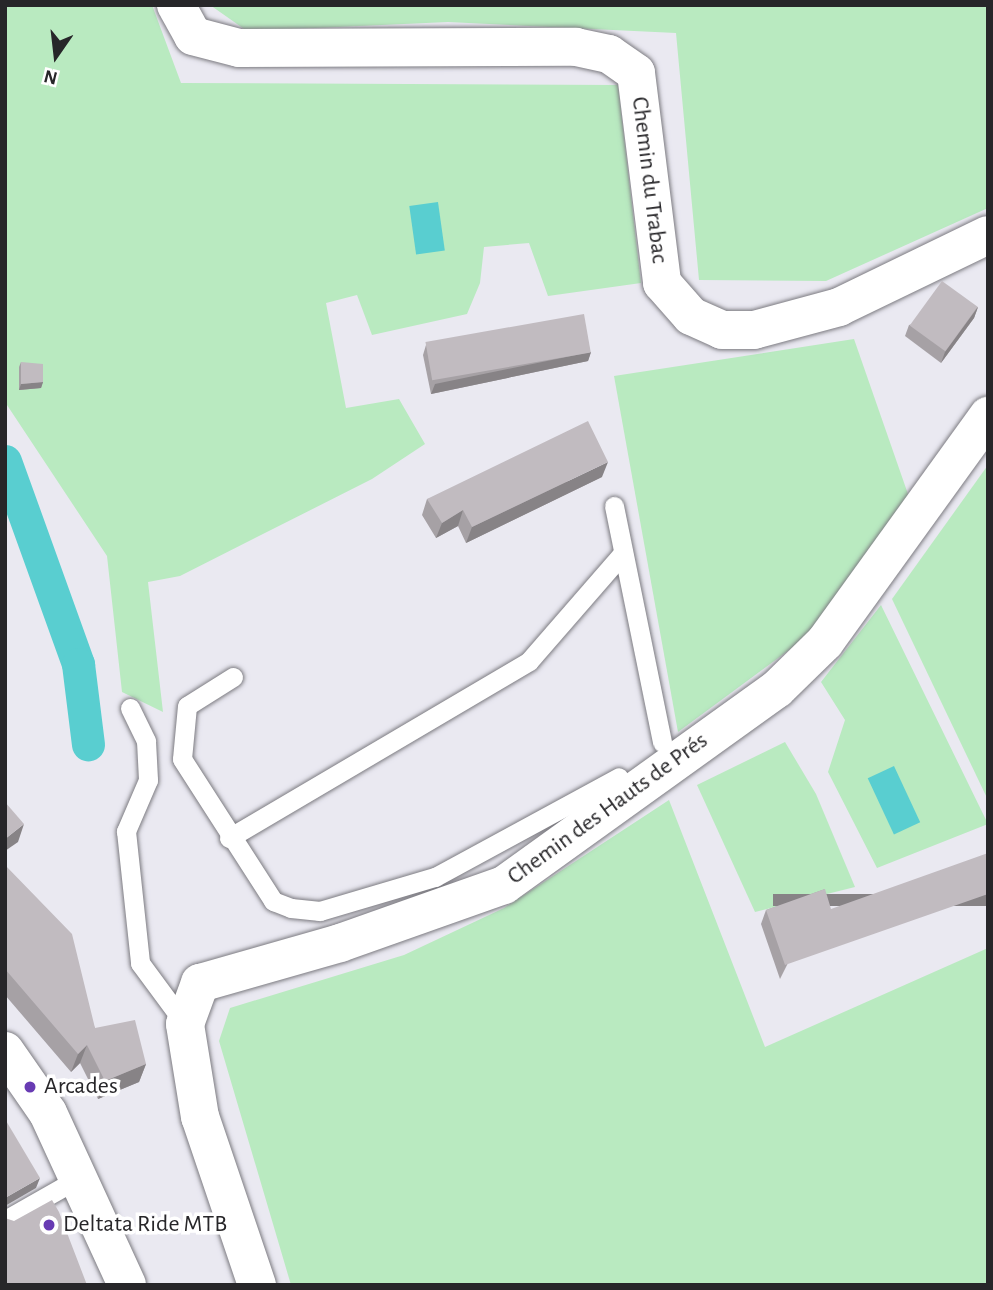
<!DOCTYPE html>
<meta charset="utf-8">
<style>
body{margin:0}
#map{position:relative;width:993px;height:1290px;overflow:hidden;background:#eae9f1;font-family:"Alegreya Sans",sans-serif}
div>[style]{position:absolute}
.green>*{inset:0;background:#b9eac0}
.water>*{inset:0;background:#59ced0;transform-origin:0 0}
.canal>*{height:33px;margin:-16.5px;padding:0 16.5px;transform-origin:16.5px;border-radius:16.5px;background:#59ced0}
.roads{filter:drop-shadow(0 0 2px #7c7b81) drop-shadow(0 0 2px #7c7b81)}
.service>*{height:19px;margin:-9.5px;padding:0 9.5px;transform-origin:9.5px;border-radius:9.5px;background:#fff}
.minor>*{height:38px;margin:-19px;padding:0 19px;transform-origin:19px;border-radius:19px;background:#fff}
.secondary>*{height:38px;margin:-19px;padding:0 19px;transform-origin:19px;border-radius:19px;background:#fff}
.wall>*{inset:0;background:#a6a1a5}
.shaded-wall>*{inset:0;background:#878386;transform-origin:0 0}
.building>*{inset:0;background:#c1bbc0;transform-origin:0 0}
.dots>*{width:19px;height:19px;translate:-50% -50%;box-sizing:border-box;border:4px solid #fff;border-radius:50%}
span{translate:-50% -50%;white-space:nowrap;text-align:center;line-height:1.15;-webkit-text-stroke:7px #fff;paint-order:stroke}
.street-label{font-size:24px;color:#272629}
.poi-label{font-size:24px;color:#272629}
.left{translate:0 -50%;text-align:left}
.frame{position:absolute;inset:0;border:7px solid #272629;pointer-events:none}
.north{position:absolute;left:21px;top:21px;width:70px;height:70px;-webkit-text-stroke:5px #fff;paint-order:stroke;rotate:194deg;font-size:19px;font-weight:700;line-height:28px;text-align:center;color:#272629}
.north::after{content:'';display:block;margin:auto;width:24px;height:32px;background:#272629;clip-path:polygon(50% 0,100% 100%,50% 72%,0 100%)}
</style>
<div id="map">
<div class="green">
<div style="clip-path:polygon(5px 5px,152px 5px,181px 83px,618px 85px,641px 283px,548px 296px,529px 243px,484px 247px,480px 283px,467px 314px,372px 335px,357px 295px,326px 303px,346px 408px,399px 399px,425px 444px,372px 479px,180px 576px,148px 582px,163px 712px,122px 692px,107px 556px,5px 402px)"></div>
<div style="clip-path:polygon(210px 5px,988px 5px,988px 208px,826px 281px,699px 280px,676px 33px,448px 22px,247px 31px)"></div>
<div style="clip-path:polygon(854px 339px,909px 497px,816px 630px,678px 732px,614px 376px)"></div>
<div style="clip-path:polygon(988px 465px,988px 800px,892px 599px)"></div>
<div style="clip-path:polygon(881px 605px,988px 824px,877px 868px,828px 772px,845px 720px,821px 682px)"></div>
<div style="clip-path:polygon(785px 742px,816px 794px,855px 887px,755px 912px,697px 785px)"></div>
<div style="clip-path:polygon(669px 800px,765px 1047px,988px 948px,988px 1285px,291px 1285px,219px 1041px,230px 1008px,404px 955px,504px 908px)"></div>
</div>
<div class="water">
<div style="left:438px;top:202px;width:49px;height:29px;rotate:82deg"></div>
<div style="left:894px;top:766px;width:62px;height:29px;rotate:65deg"></div>
</div>
<div class="canal">
<div style="left:5px;top:461px;width:216px;rotate:70.2deg"></div>
<div style="left:78px;top:664px;width:81px;rotate:82.9deg"></div>
</div>
<div class="roads">
<div class="service">
<div style="left:614px;top:506px;width:241px;rotate:78.5deg"></div>
<div style="left:233px;top:677px;width:54px;rotate:147.8deg"></div>
<div style="left:187px;top:706px;width:53px;rotate:95.4deg"></div>
<div style="left:182px;top:759px;width:169px;rotate:57.3deg"></div>
<div style="left:273px;top:901px;width:19px;rotate:21deg"></div>
<div style="left:291px;top:908px;width:29px;rotate:6deg"></div>
<div style="left:320px;top:911px;width:120px;rotate:-16.5deg"></div>
<div style="left:435px;top:877px;width:209px;rotate:-28.5deg"></div>
<div style="left:130px;top:708px;width:37px;rotate:64deg"></div>
<div style="left:146px;top:741px;width:39px;rotate:87deg"></div>
<div style="left:148px;top:780px;width:56px;rotate:113.3deg"></div>
<div style="left:126px;top:831px;width:133px;rotate:83.9deg"></div>
<div style="left:140px;top:963px;width:76px;rotate:53.6deg"></div>
<div style="left:229px;top:838px;width:348px;rotate:-30.5deg"></div>
<div style="left:529px;top:661px;width:142px;rotate:-49deg"></div>
<div style="left:5px;top:1220px;width:85px;rotate:-29.6deg"></div>
</div>
<div class="minor">
<div style="left:176px;top:5px;width:35px;rotate:61deg"></div>
<div style="left:193px;top:36px;width:48px;rotate:14.6deg"></div>
<div style="left:239px;top:48px;width:337px;rotate:-0.2deg"></div>
<div style="left:576px;top:47px;width:34px;rotate:12deg"></div>
<div style="left:609px;top:54px;width:33px;rotate:35deg"></div>
<div style="left:636px;top:73px;width:212px;rotate:82.9deg"></div>
<div style="left:662px;top:283px;width:44px;rotate:48.7deg"></div>
<div style="left:691px;top:316px;width:34px;rotate:24deg"></div>
<div style="left:722px;top:330px;width:32px"></div>
<div style="left:754px;top:330px;width:88px;rotate:-15.1deg"></div>
<div style="left:839px;top:307px;width:165px;rotate:-25.8deg"></div>
<div style="left:257px;top:1285px;width:177px;rotate:-108.7deg"></div>
<div style="left:200px;top:1117px;width:94px;rotate:-99.2deg"></div>
<div style="left:185px;top:1024px;width:44px;rotate:-69.9deg"></div>
<div style="left:200px;top:983px;width:146px;rotate:-15.9deg"></div>
<div style="left:340px;top:943px;width:174px;rotate:-19.5deg"></div>
<div style="left:504px;top:885px;width:336px;rotate:-35.7deg"></div>
<div style="left:777px;top:689px;width:67px;rotate:-44.4deg"></div>
<div style="left:825px;top:642px;width:279px;rotate:-54.2deg"></div>
</div>
<div class="secondary">
<div style="left:5px;top:1051px;width:75px;rotate:55.3deg"></div>
<div style="left:48px;top:1113px;width:189px;rotate:65.3deg"></div>
</div>
</div>
<div class="wall">
<div style="clip-path:polygon(978px 307px,974px 318px,941px 363px,905px 336px,909px 325px)"></div>
<div style="clip-path:polygon(426px 345px,591px 352px,588px 361px,431px 394px,423px 355px)"></div>
<div style="clip-path:polygon(21px 362px,43px 382px,41px 388px,19px 390px,19px 367px)"></div>
<div style="clip-path:polygon(602px 477px,466px 543px,458px 526px,436px 538px,422px 515px,427px 499px)"></div>
<div style="clip-path:polygon(5px 865px,95px 1028px,146px 1064px,139px 1082px,98px 1099px,80px 1063px,71px 1072px,5px 995px)"></div>
<div style="clip-path:polygon(825px 889px,780px 979px,761px 924px,766px 910px)"></div>
</div>
<div class="shaded-wall">
<div style="clip-path:polygon(978px 307px,974px 318px,941px 363px,945px 352px)"></div>
<div style="clip-path:polygon(591px 352px,588px 361px,431px 394px,435px 384px)"></div>
<div style="clip-path:polygon(43px 382px,41px 388px,19px 390px,21px 384px)"></div>
<div style="clip-path:polygon(608px 462px,602px 477px,466px 543px,472px 527px)"></div>
<div style="clip-path:polygon(463px 510px,458px 526px,436px 538px,442px 523px)"></div>
<div style="clip-path:polygon(24px 824px,18px 842px,5px 851px,5px 839px)"></div>
<div style="left:988px;top:894px;width:12px;height:215px;rotate:90deg"></div>
<div style="clip-path:polygon(87px 1045px,80px 1063px,71px 1072px,78px 1054px)"></div>
<div style="clip-path:polygon(146px 1064px,139px 1082px,98px 1099px,105px 1081px)"></div>
<div style="clip-path:polygon(40px 1178px,36px 1188px,5px 1206px,5px 1198px)"></div>
</div>
<div class="building">
<div style="left:942px;top:281px;width:44px;height:55px;rotate:36deg"></div>
<div style="left:584px;top:314px;width:39px;height:161px;rotate:80deg"></div>
<div style="clip-path:polygon(21px 362px,43px 364px,43px 382px,21px 384px)"></div>
<div style="clip-path:polygon(588px 421px,608px 462px,472px 527px,463px 510px,442px 523px,427px 499px)"></div>
<div style="clip-path:polygon(5px 802px,24px 824px,5px 839px)"></div>
<div style="clip-path:polygon(988px 853px,988px 894px,785px 965px,766px 910px,825px 889px,831px 909px)"></div>
<div style="clip-path:polygon(5px 865px,72px 934px,95px 1028px,135px 1020px,146px 1064px,105px 1081px,87px 1045px,78px 1054px,5px 969px)"></div>
<div style="clip-path:polygon(5px 1119px,40px 1178px,5px 1198px)"></div>
<div style="clip-path:polygon(52px 1200px,59px 1212px,87px 1285px,5px 1285px,5px 1218px,14px 1221px)"></div>
</div>
<div class="dots">
<div style="left:30px;top:1087px;background:#683bb3"></div>
<div style="left:49px;top:1225px;background:#683bb3"></div>
</div>
<div class="street-label">
<span style="left:649px;top:180px;rotate:83deg">Chemin du Trabac</span>
<span style="left:608px;top:809px;rotate:-36deg">Chemin des Hauts de Prés</span>
</div>
<div class="poi-label">
<span class="left" style="left:44px;top:1087px">Arcades</span>
<span class="left" style="left:63px;top:1225px">Deltata Ride MTB</span>
</div>
<div class="frame"></div>
<div class="north">N</div>
</div>
